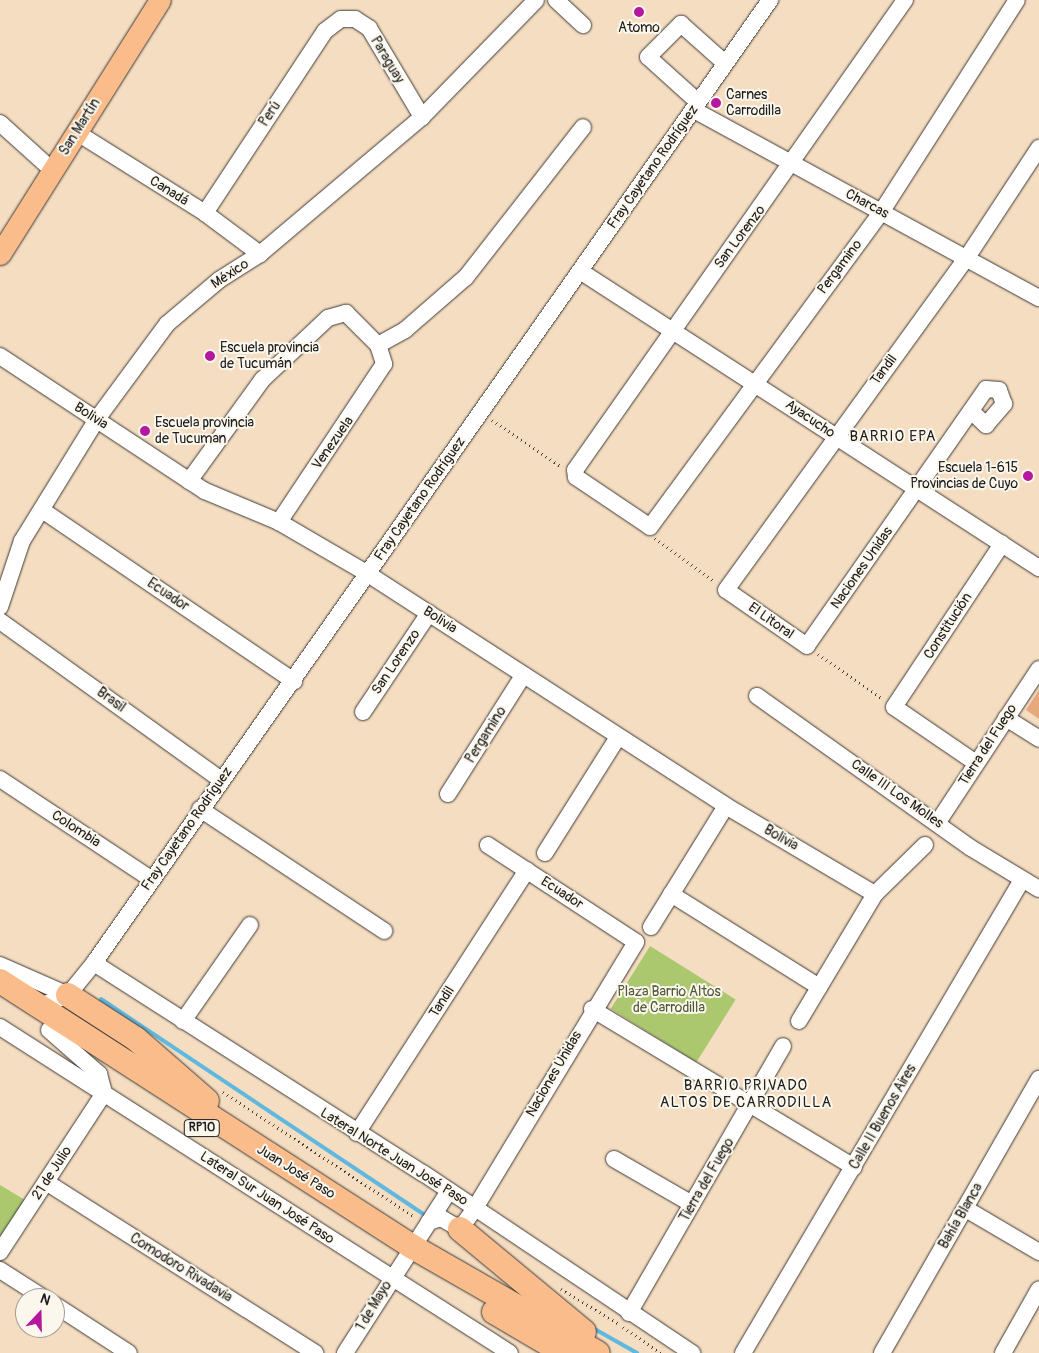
<!DOCTYPE html>
<meta charset="utf-8">
<style>
body{margin:0}
#map{position:relative;width:1039px;height:1353px;overflow:hidden;background:#f5ddc1;font-family:Pangolin,sans-serif}
div>[style]{position:absolute}
.green>*{inset:0;background:#acc86f;transform-origin:0 0}
.stream>*{height:4px;margin:-2px;padding:0 2px;transform-origin:2px;border-radius:2px;background:#61b8de}
.building>*{inset:0;background:#e6a87d}
.path>*{height:2.5px;margin-top:-1.25px;transform-origin:0;background:repeating-linear-gradient(90deg,#3d3935 0 1px,transparent 0 5px)}
.roads{filter:drop-shadow(0 0 1px #3d3935) drop-shadow(0 0 1px #3d3935)}
.minor>*{height:16px;margin:-8px;padding:0 8px;transform-origin:8px;border-radius:8px;background:#fff}
.major>*{height:21px;margin:-10.5px;padding:0 10.5px;transform-origin:10.5px;border-radius:10.5px;background:#f9bc8a}
.highway>*{height:24px;margin:-12px;padding:0 12px;transform-origin:12px;border-radius:12px;background:#f9bc8a}
.dots>*{width:14px;height:14px;translate:-50% -50%;box-sizing:border-box;border:2px solid #fbf7ec;border-radius:50%}
span{translate:-50% -50%;white-space:nowrap;text-align:center;line-height:1.15;-webkit-text-stroke:4px #fbf7ec;paint-order:stroke}
.shield-label span{padding:1px 4px;background:#fbf7ec;border:1px solid;border-radius:4px;-webkit-text-stroke-width:0}
.shield-label{font-size:12px;color:#1c1c1c;font-weight:700}
.poi-label{font-size:14px;color:#1c1c1c}
.left{translate:0 -50%;text-align:left}
.right{translate:-100% -50%;text-align:right}
.street-label{font-size:14px;color:#1c1c1c}
.park-label{font-size:14px;color:#4e5839}
.neighbourhood-label{font-size:15px;color:#1c1c1c;letter-spacing:1px}
.north{position:absolute;left:15px;top:1288px;width:50px;height:50px;box-sizing:border-box;background:#fbf7ec;border:1px solid #a29f99;border-radius:50%;rotate:21deg;font-size:14px;font-weight:700;line-height:20px;text-align:center;color:#1c1c1c}
.north::after{content:'';display:block;margin:auto;width:18px;height:22px;background:#b5179e;clip-path:polygon(50% 0,100% 100%,50% 72%,0 100%)}
</style>
<div id="map">
<div class="green">
<div style="left:650px;top:946px;width:101px;height:74px;rotate:32deg"></div>
<div style="clip-path:polygon(0 1185px,25px 1200px,0 1237px)"></div>
</div>
<div class="stream">
<div style="left:101px;top:999px;width:387px;rotate:33.7deg"></div>
<div style="left:591px;top:1327px;width:53px;rotate:29.5deg"></div>
</div>
<div class="building">
<div style="clip-path:polygon(1039px 690px,1039px 719px,1026px 710px)"></div>
</div>
<div class="path">
<div style="left:492px;top:420px;width:84px;rotate:33.9deg"></div>
<div style="left:655px;top:538px;width:74px;rotate:36.3deg"></div>
<div style="left:818px;top:654px;width:79px;rotate:34.7deg"></div>
<div style="left:223px;top:1092px;width:229px;rotate:33.1deg"></div>
<div style="left:561px;top:1289px;width:68px;rotate:31.1deg"></div>
<div style="left:623px;top:1327px;width:46px;rotate:34.4deg"></div>
</div>
<div class="roads">
<div class="minor">
<div style="left:556px;top:0;width:37px;rotate:43deg"></div>
<div style="left:905px;top:0;width:574px;rotate:125.07deg"></div>
<div style="left:575px;top:470px;width:7px;rotate:82deg"></div>
<div style="left:576px;top:477px;width:89px;rotate:34deg"></div>
<div style="left:650px;top:527px;width:392px;rotate:-53.7deg"></div>
<div style="left:882px;top:211px;width:250px;rotate:-57.4deg"></div>
<div style="left:698px;top:102px;width:67px;rotate:-138deg"></div>
<div style="left:648px;top:57px;width:47px;rotate:-45deg"></div>
<div style="left:681px;top:24px;width:59px;rotate:41.6deg"></div>
<div style="left:694px;top:110px;width:393px;rotate:28.6deg"></div>
<div style="left:0;top:123px;width:70px;rotate:42.1deg"></div>
<div style="left:76px;top:132px;width:152px;rotate:32.1deg"></div>
<div style="left:205px;top:213px;width:69px;rotate:36.7deg"></div>
<div style="left:205px;top:213px;width:218px;rotate:-56.6deg"></div>
<div style="left:325px;top:31px;width:20px;rotate:-37deg"></div>
<div style="left:341px;top:19px;width:14px"></div>
<div style="left:355px;top:19px;width:17px;rotate:33deg"></div>
<div style="left:369px;top:28px;width:104px;rotate:59.2deg"></div>
<div style="left:580px;top:271px;width:547px;rotate:32.91deg"></div>
<div style="left:378px;top:345px;width:31px;rotate:-29deg"></div>
<div style="left:405px;top:330px;width:81px;rotate:-41deg"></div>
<div style="left:466px;top:277px;width:190px;rotate:-52deg"></div>
<div style="left:0;top:356px;width:245px;rotate:33.4deg"></div>
<div style="left:205px;top:491px;width:80px;rotate:22.7deg"></div>
<div style="left:279px;top:522px;width:103px;rotate:30.3deg"></div>
<div style="left:368px;top:574px;width:427px;rotate:32.9deg"></div>
<div style="left:726px;top:806px;width:173px;rotate:30.6deg"></div>
<div style="left:971px;top:411px;width:21px;rotate:43deg"></div>
<div style="left:986px;top:425px;width:28px;rotate:-49deg"></div>
<div style="left:1004px;top:404px;width:15px;rotate:-110deg"></div>
<div style="left:999px;top:390px;width:13px;rotate:-176deg"></div>
<div style="left:986px;top:389px;width:313px;rotate:124.9deg"></div>
<div style="left:807px;top:646px;width:98px;rotate:-145.3deg"></div>
<div style="left:726px;top:590px;width:409px;rotate:-54.1deg"></div>
<div style="left:966px;top:259px;width:133px;rotate:-56.7deg"></div>
<div style="left:189px;top:481px;width:125px;rotate:-54.1deg"></div>
<div style="left:262px;top:380px;width:91px;rotate:-43.2deg"></div>
<div style="left:328px;top:318px;width:19px;rotate:-16deg"></div>
<div style="left:346px;top:313px;width:45px;rotate:45deg"></div>
<div style="left:378px;top:345px;width:20px;rotate:72deg"></div>
<div style="left:384px;top:364px;width:190px;rotate:123.6deg"></div>
<div style="left:42px;top:510px;width:305px;rotate:34.2deg"></div>
<div style="left:0;top:607px;width:70px;rotate:-71.6deg"></div>
<div style="left:22px;top:541px;width:143px;rotate:-58.4deg"></div>
<div style="left:97px;top:419px;width:118px;rotate:-53.6deg"></div>
<div style="left:167px;top:324px;width:68px;rotate:-40.2deg"></div>
<div style="left:219px;top:280px;width:49px;rotate:-32.4deg"></div>
<div style="left:260px;top:254px;width:212px;rotate:-40.2deg"></div>
<div style="left:422px;top:117px;width:163px;rotate:-45.7deg"></div>
<div style="left:0;top:621px;width:272px;rotate:35.7deg"></div>
<div style="left:757px;top:696px;width:262px;rotate:35.4deg"></div>
<div style="left:971px;top:848px;width:79px;rotate:31.1deg"></div>
<div style="left:363px;top:712px;width:119px;rotate:-56.3deg"></div>
<div style="left:1006px;top:718px;width:39px;rotate:32deg"></div>
<div style="left:976px;top:763px;width:99px;rotate:-145.7deg"></div>
<div style="left:894px;top:707px;width:196px;rotate:-56.5deg"></div>
<div style="left:0;top:779px;width:181px;rotate:33.5deg"></div>
<div style="left:448px;top:794px;width:140px;rotate:-57.6deg"></div>
<div style="left:200px;top:809px;width:221px;rotate:33.5deg"></div>
<div style="left:938px;top:822px;width:183px;rotate:-56.6deg"></div>
<div style="left:545px;top:853px;width:137px;rotate:-57.8deg"></div>
<div style="left:671px;top:894px;width:175px;rotate:32.1deg"></div>
<div style="left:651px;top:927px;width:142px;rotate:-58.2deg"></div>
<div style="left:94px;top:963px;width:390px;rotate:32.6deg"></div>
<div style="left:423px;top:1173px;width:324px;rotate:33.8deg"></div>
<div style="left:0;top:965px;width:74px;rotate:23.8deg"></div>
<div style="left:40px;top:1006px;width:30px;rotate:-21deg"></div>
<div style="left:68px;top:995px;width:41px;rotate:-50.9deg"></div>
<div style="left:94px;top:963px;width:1177px;rotate:-54.93deg"></div>
<div style="left:592px;top:1009px;width:306px;rotate:31.1deg"></div>
<div style="left:183px;top:1021px;width:117px;rotate:-55.1deg"></div>
<div style="left:799px;top:1021px;width:148px;rotate:-59.1deg"></div>
<div style="left:875px;top:894px;width:70px;rotate:-44.4deg"></div>
<div style="left:0;top:1027px;width:605px;rotate:32.59deg"></div>
<div style="left:49px;top:1030px;width:67px;rotate:41.3deg"></div>
<div style="left:99px;top:1074px;width:20px;rotate:75deg"></div>
<div style="left:357px;top:1133px;width:313px;rotate:-57.1deg"></div>
<div style="left:614px;top:1159px;width:90px;rotate:30deg"></div>
<div style="left:46px;top:1182px;width:319px;rotate:32.4deg"></div>
<div style="left:966px;top:1209px;width:85px;rotate:30.5deg"></div>
<div style="left:429px;top:1222px;width:37px;rotate:-57deg"></div>
<div style="left:0;top:1252px;width:190px;rotate:-56.8deg"></div>
<div style="left:0;top:1270px;width:52px;rotate:32.5deg"></div>
<div style="left:55px;top:1305px;width:88px;rotate:33deg"></div>
<div style="left:629px;top:1313px;width:308px;rotate:-60deg"></div>
<div style="left:345px;top:1353px;width:156px;rotate:-57.3deg"></div>
<div style="left:429px;top:1222px;width:13px;rotate:-18deg"></div>
<div style="left:441px;top:1218px;width:22px;rotate:30deg"></div>
<div style="left:460px;top:1229px;width:26px;rotate:-54deg"></div>
<div style="left:475px;top:1208px;width:311px;rotate:-58.8deg"></div>
<div style="left:636px;top:942px;width:177px;rotate:-146.8deg"></div>
<div style="left:743px;top:1353px;width:549px;rotate:-59.47deg"></div>
<div style="left:882px;top:1353px;width:316px;rotate:-60.2deg"></div>
<div style="left:1003px;top:1353px;width:73px;rotate:-60.6deg"></div>
</div>
<div class="major">
<div style="left:0;top:254px;width:300px;rotate:-57.8deg"></div>
</div>
<div class="highway">
<div style="left:0;top:981px;width:489px;rotate:32.8deg"></div>
<div style="left:411px;top:1246px;width:215px;rotate:29.8deg"></div>
<div style="left:68px;top:995px;width:81px;rotate:32.9deg"></div>
<div style="left:136px;top:1039px;width:94px;rotate:41.1deg"></div>
<div style="left:460px;top:1229px;width:161px;rotate:39.7deg"></div>
<div style="left:494px;top:1312px;width:81px;rotate:30.4deg"></div>
</div>
</div>
<div class="dots">
<div style="left:639px;top:12px;background:#b5179e"></div>
<div style="left:716px;top:103px;background:#b5179e"></div>
<div style="left:210px;top:356px;background:#b5179e"></div>
<div style="left:145px;top:431px;background:#b5179e"></div>
<div style="left:1028px;top:476px;background:#b5179e"></div>
</div>
<div class="shield-label">
<span style="left:202px;top:1128px">RP10</span>
</div>
<div class="poi-label">
<span style="left:639px;top:28px">Atomo</span>
<span class="left" style="left:726px;top:103px">Carnes<br>Carrodilla</span>
<span class="left" style="left:220px;top:356px">Escuela provincia<br>de Tucumán</span>
<span class="left" style="left:155px;top:431px">Escuela provincia<br>de Tucuman</span>
<span class="right" style="left:1018px;top:476px">Escuela 1-615<br>Provincias de Cuyo</span>
</div>
<div class="street-label">
<span style="left:387px;top:60px;rotate:59deg">Paraguay</span>
<span style="left:270px;top:114px;rotate:-57deg">Perú</span>
<span style="left:80px;top:127px;rotate:-58deg">San Martín</span>
<span style="left:653px;top:167px;rotate:-55deg">Fray Cayetano Rodríguez</span>
<span style="left:169px;top:191px;rotate:32deg">Canadá</span>
<span style="left:867px;top:204px;rotate:28deg">Charcas</span>
<span style="left:740px;top:237px;rotate:-53deg">San Lorenzo</span>
<span style="left:840px;top:267px;rotate:-53deg">Pergamino</span>
<span style="left:230px;top:274px;rotate:-33deg">México</span>
<span style="left:884px;top:370px;rotate:-53deg">Tandil</span>
<span style="left:91px;top:416px;rotate:33deg">Bolivia</span>
<span style="left:810px;top:419px;rotate:34deg">Ayacucho</span>
<span style="left:333px;top:443px;rotate:-55deg">Venezuela</span>
<span style="left:420px;top:499px;rotate:-55deg">Fray Cayetano Rodríguez</span>
<span style="left:862px;top:568px;rotate:-55deg">Naciones Unidas</span>
<span style="left:168px;top:595px;rotate:34deg">Ecuador</span>
<span style="left:440px;top:620px;rotate:33deg">Bolivia</span>
<span style="left:771px;top:621px;rotate:35deg">El Litoral</span>
<span style="left:948px;top:626px;rotate:-57deg">Constitución</span>
<span style="left:396px;top:662px;rotate:-56deg">San Lorenzo</span>
<span style="left:111px;top:700px;rotate:36deg">Brasil</span>
<span style="left:486px;top:735px;rotate:-58deg">Pergamino</span>
<span style="left:988px;top:745px;rotate:-57deg">Tierra del Fuego</span>
<span style="left:897px;top:794px;rotate:35deg">Calle III Los Molles</span>
<span style="left:76px;top:829px;rotate:33deg">Colombia</span>
<span style="left:187px;top:829px;rotate:-55deg">Fray Cayetano Rodríguez</span>
<span style="left:781px;top:838px;rotate:30deg">Bolivia</span>
<span style="left:562px;top:893px;rotate:33deg">Ecuador</span>
<span style="left:442px;top:1002px;rotate:-57deg">Tandil</span>
<span style="left:554px;top:1074px;rotate:-60deg">Naciones Unidas</span>
<span style="left:883px;top:1117px;rotate:-60deg">Calle II Buenos Aires</span>
<span style="left:394px;top:1157px;rotate:32deg">Lateral Norte Juan José Paso</span>
<span style="left:296px;top:1172px;rotate:32deg">Juan José Paso</span>
<span style="left:52px;top:1173px;rotate:-57deg">21 de Julio</span>
<span style="left:707px;top:1180px;rotate:-60deg">Tierra del Fuego</span>
<span style="left:267px;top:1198px;rotate:33deg">Lateral Sur Juan José Paso</span>
<span style="left:961px;top:1216px;rotate:-60deg">Bahía Blanca</span>
<span style="left:181px;top:1268px;rotate:32deg">Comodoro Rivadavia</span>
<span style="left:374px;top:1306px;rotate:-59deg">1 de Mayo</span>
</div>
<div class="park-label">
<span style="left:669px;top:1000px">Plaza Barrio Altos<br>de Carrodilla</span>
</div>
<div class="neighbourhood-label">
<span style="left:893px;top:437px">BARRIO EPA</span>
<span style="left:746px;top:1094px">BARRIO PRIVADO<br>ALTOS DE CARRODILLA</span>
</div>
<div class="north">N</div>
</div>
